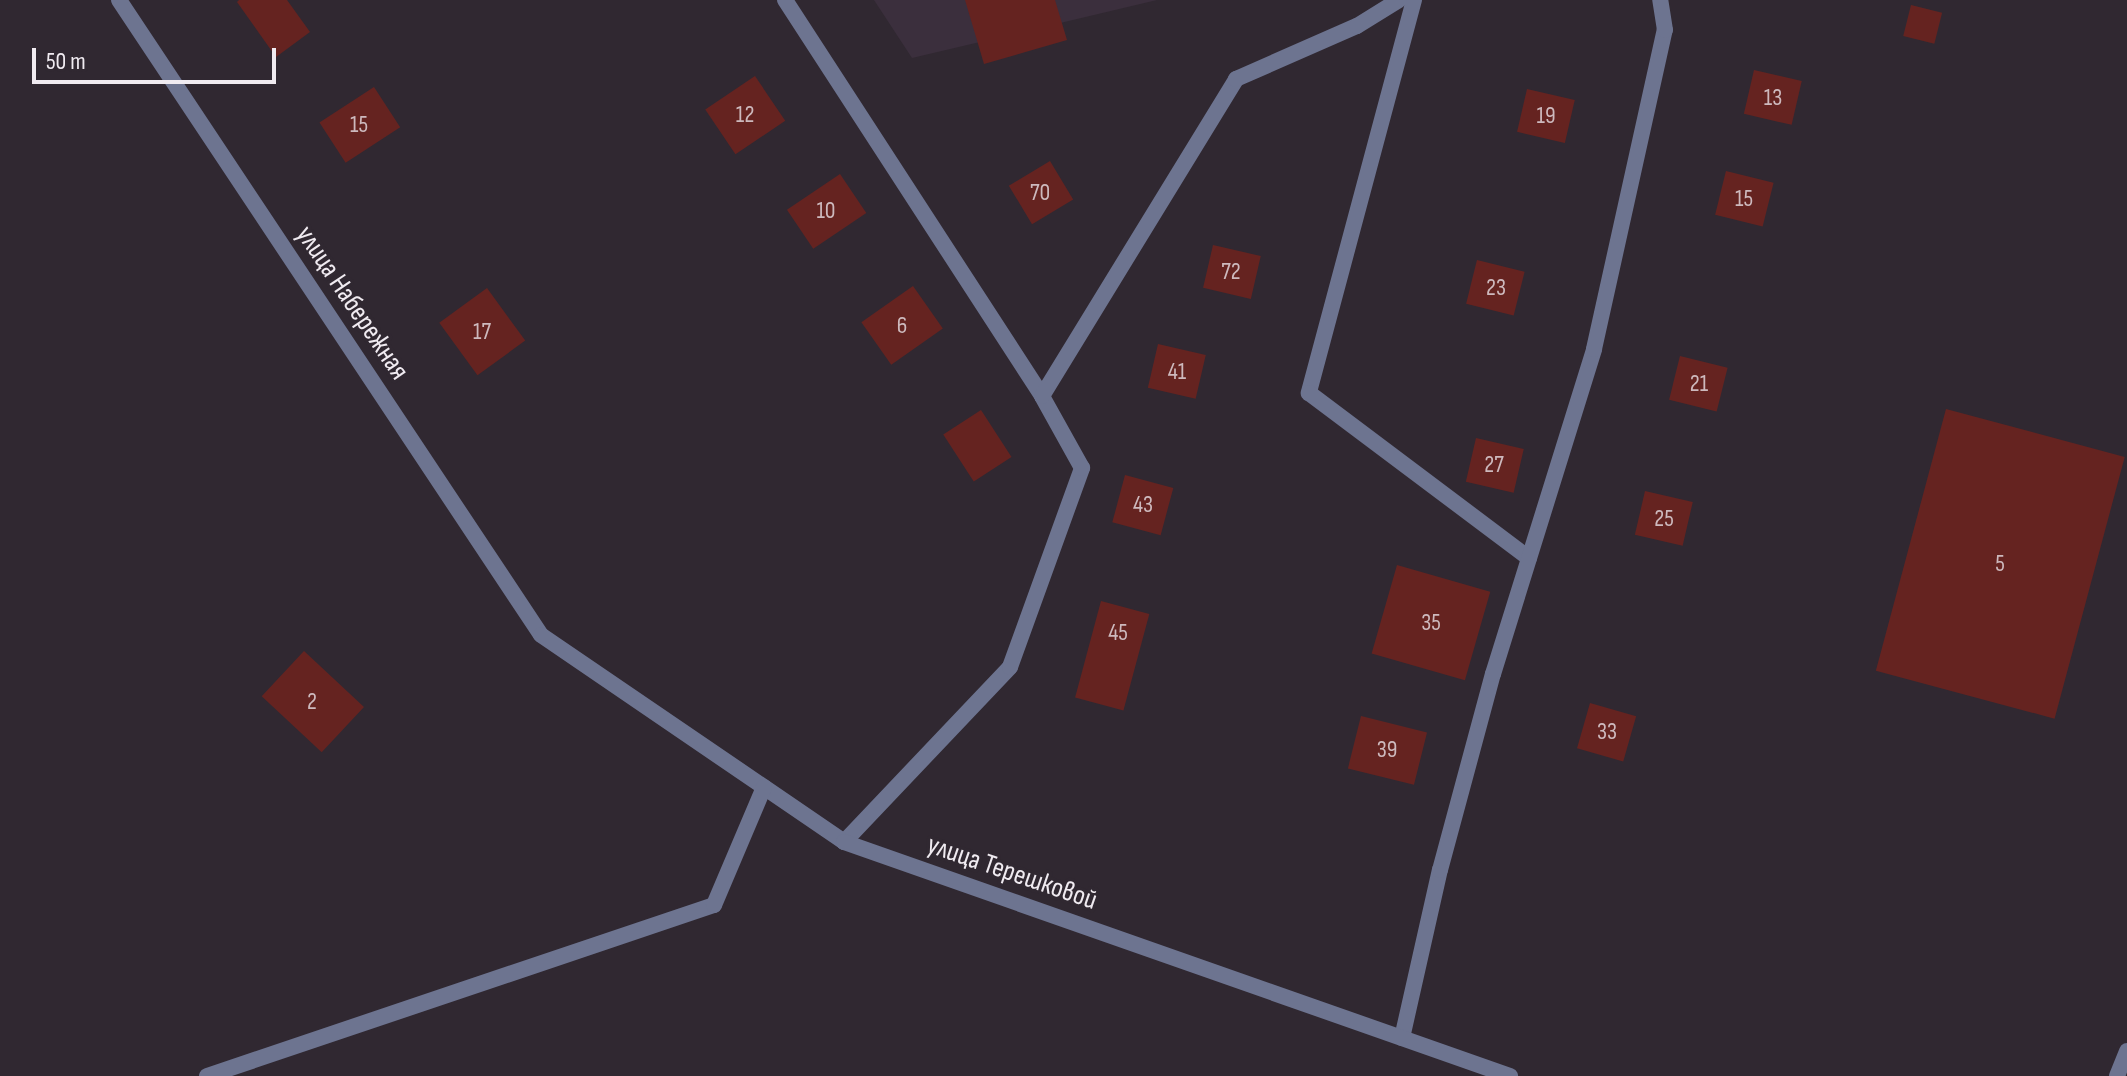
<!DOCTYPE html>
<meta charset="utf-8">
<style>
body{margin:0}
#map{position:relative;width:2127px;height:1076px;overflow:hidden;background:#302831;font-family:"Sofia Sans Condensed",sans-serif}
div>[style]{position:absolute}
.built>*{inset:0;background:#3b2f3d}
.building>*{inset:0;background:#652320;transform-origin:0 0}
.lane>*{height:16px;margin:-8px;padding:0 8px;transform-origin:8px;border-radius:8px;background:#6d7490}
.street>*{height:16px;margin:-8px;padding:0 8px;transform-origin:8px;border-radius:8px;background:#6d7490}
span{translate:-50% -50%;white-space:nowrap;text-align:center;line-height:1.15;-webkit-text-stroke:7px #302831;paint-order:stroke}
.number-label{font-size:24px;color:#cdb9bd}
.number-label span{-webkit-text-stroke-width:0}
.street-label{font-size:28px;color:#f0ebf1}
.scale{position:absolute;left:32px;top:48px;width:244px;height:36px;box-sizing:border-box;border:4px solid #f0ebf1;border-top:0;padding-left:10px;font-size:24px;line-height:28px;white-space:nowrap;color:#f0ebf1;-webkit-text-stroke:6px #302831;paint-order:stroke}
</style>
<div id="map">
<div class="built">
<div style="clip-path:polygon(874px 0,1157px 0,912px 58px)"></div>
</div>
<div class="building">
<div style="clip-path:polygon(239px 0,287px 0,310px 32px,276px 57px,237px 2px)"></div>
<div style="clip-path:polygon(965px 0,1055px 0,1067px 40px,984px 64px)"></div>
<div style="left:1911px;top:5px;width:32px;height:32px;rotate:14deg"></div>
<div style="left:1754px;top:70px;width:49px;height:45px;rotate:13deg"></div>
<div style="left:755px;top:76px;width:54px;height:60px;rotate:56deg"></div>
<div style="left:374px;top:87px;width:48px;height:65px;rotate:57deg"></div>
<div style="left:1527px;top:89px;width:49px;height:44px;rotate:13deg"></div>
<div style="left:1050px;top:161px;width:45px;height:48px;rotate:59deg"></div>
<div style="left:1726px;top:171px;width:49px;height:45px;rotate:14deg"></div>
<div style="left:840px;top:174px;width:47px;height:64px;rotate:56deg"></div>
<div style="left:1213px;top:245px;width:49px;height:44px;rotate:13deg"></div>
<div style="left:1477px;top:260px;width:49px;height:45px;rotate:14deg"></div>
<div style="left:913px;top:286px;width:52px;height:63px;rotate:55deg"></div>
<div style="left:487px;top:288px;width:65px;height:59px;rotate:54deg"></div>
<div style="left:1158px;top:344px;width:49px;height:45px;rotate:13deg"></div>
<div style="left:1680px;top:356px;width:49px;height:45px;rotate:14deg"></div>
<div style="left:1946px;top:409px;width:185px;height:271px;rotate:15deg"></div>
<div style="left:981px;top:410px;width:56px;height:45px;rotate:57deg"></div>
<div style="left:1476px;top:438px;width:49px;height:45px;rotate:13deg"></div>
<div style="left:1125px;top:475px;width:50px;height:49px;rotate:15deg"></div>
<div style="left:1645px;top:491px;width:49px;height:45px;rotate:13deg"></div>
<div style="left:1397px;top:565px;width:97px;height:92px;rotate:16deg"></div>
<div style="left:1101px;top:601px;width:50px;height:100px;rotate:15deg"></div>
<div style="left:304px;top:651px;width:82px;height:62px;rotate:43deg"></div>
<div style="left:1590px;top:703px;width:48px;height:47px;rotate:16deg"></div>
<div style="left:1361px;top:716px;width:68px;height:54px;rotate:14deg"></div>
</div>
<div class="lane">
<div style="left:785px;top:0;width:472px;rotate:57deg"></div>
<div style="left:1414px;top:0;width:407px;rotate:105deg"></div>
<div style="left:1309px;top:393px;width:275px;rotate:36.9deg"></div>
<div style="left:844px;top:842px;width:241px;rotate:-46.5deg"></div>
<div style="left:1010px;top:667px;width:212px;rotate:-70.1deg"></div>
<div style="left:1082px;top:468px;width:82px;rotate:-119.1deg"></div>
<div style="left:1042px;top:396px;width:372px;rotate:-58.5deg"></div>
<div style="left:1236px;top:79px;width:132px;rotate:-23.7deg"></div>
<div style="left:1357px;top:26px;width:49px;rotate:-31.8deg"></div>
<div style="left:1402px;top:1038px;width:172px;rotate:-77.3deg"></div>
<div style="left:1440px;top:870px;width:203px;rotate:-74.9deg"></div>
<div style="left:1493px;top:674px;width:340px;rotate:-72.7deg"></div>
<div style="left:1594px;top:349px;width:327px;rotate:-77.5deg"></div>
<div style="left:1665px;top:30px;width:30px;rotate:-99deg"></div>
<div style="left:2117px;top:1076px;width:27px;rotate:-68deg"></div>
</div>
<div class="street">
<div style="left:119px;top:0;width:762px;rotate:56.39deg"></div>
<div style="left:541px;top:635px;width:367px;rotate:34.3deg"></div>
<div style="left:844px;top:842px;width:706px;rotate:19.36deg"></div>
<div style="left:207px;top:1076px;width:535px;rotate:-18.64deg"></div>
<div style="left:714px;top:905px;width:128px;rotate:-67deg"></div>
</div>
<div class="number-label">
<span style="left:1773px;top:98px">13</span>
<span style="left:745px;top:115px">12</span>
<span style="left:1546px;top:116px">19</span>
<span style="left:359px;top:125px">15</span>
<span style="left:1040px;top:193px">70</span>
<span style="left:1744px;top:199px">15</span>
<span style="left:826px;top:211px">10</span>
<span style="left:1231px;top:272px">72</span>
<span style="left:1496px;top:288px">23</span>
<span style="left:902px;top:326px">6</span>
<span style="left:482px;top:332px">17</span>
<span style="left:1177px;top:372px">41</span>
<span style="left:1699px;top:384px">21</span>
<span style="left:1494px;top:465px">27</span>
<span style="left:1143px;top:505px">43</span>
<span style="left:1664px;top:519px">25</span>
<span style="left:2000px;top:564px">5</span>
<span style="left:1431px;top:623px">35</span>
<span style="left:1118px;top:633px">45</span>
<span style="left:312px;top:702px">2</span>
<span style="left:1607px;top:732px">33</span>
<span style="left:1387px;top:750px">39</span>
</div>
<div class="street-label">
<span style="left:352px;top:303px;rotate:56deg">улица Набережная</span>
<span style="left:1012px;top:873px;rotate:19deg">улица Терешковой</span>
</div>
<div class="scale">50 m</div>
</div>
